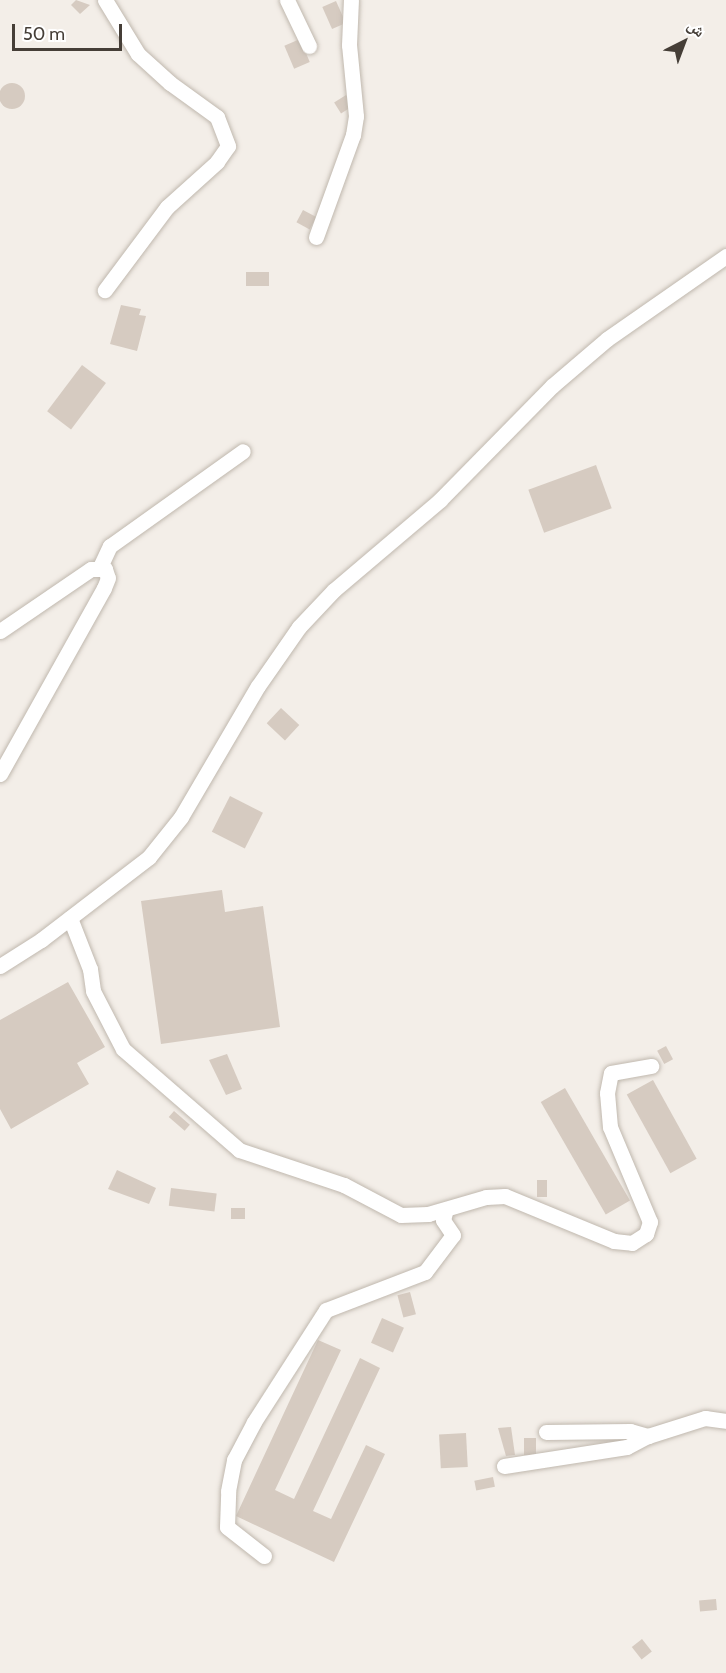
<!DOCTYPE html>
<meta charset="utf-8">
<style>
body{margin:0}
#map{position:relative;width:726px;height:1673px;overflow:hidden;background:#f3eee8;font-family:Cabin,"Noto Naskh Arabic",sans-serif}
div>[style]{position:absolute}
.building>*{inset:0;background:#d6cbc1;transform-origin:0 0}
.round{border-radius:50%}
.roads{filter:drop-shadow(0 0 2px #c0b8ae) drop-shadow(0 0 2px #c0b8ae)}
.minor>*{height:15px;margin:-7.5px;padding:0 7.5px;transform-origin:7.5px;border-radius:7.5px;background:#fff}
span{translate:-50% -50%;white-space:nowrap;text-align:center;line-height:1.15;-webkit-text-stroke:6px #fff;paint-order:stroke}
.north{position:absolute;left:654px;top:12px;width:60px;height:60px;-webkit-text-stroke:4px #fff;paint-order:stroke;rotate:42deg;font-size:16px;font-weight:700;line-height:24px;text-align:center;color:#453e37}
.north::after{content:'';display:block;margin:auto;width:21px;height:27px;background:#453e37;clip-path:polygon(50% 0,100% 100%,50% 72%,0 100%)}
.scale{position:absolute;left:12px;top:24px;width:110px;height:27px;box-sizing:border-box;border:3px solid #453e37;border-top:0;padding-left:8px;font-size:18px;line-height:21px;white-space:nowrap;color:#453e37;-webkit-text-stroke:4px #fff;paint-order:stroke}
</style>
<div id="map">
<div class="building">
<div style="clip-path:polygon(76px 0,90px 5px,80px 14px,71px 5px)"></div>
<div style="left:336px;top:1px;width:24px;height:15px;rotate:66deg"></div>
<div style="left:300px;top:39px;width:25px;height:17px;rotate:67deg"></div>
<div class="round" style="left:-1px;top:83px;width:26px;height:26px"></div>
<div style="left:346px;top:95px;width:13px;height:14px;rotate:58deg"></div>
<div style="left:303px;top:210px;width:15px;height:14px;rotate:28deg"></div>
<div style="left:246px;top:272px;width:23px;height:14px"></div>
<div style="clip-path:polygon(121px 305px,141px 309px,139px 315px,146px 316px,137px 351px,110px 344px)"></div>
<div style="left:82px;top:365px;width:30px;height:58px;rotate:37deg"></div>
<div style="left:596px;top:465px;width:46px;height:72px;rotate:70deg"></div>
<div style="left:281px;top:708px;width:25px;height:21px;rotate:43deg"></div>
<div style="left:230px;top:796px;width:37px;height:40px;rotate:27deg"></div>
<div style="clip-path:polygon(222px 890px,225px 912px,263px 906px,280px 1027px,161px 1044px,141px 901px)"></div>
<div style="clip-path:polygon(68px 982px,105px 1047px,77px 1063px,89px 1084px,11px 1129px,0 1109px,0 1020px)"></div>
<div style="left:666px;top:1046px;width:15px;height:10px;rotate:62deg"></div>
<div style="clip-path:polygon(227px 1054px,242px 1089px,226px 1095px,209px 1060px)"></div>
<div style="left:653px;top:1080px;width:90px;height:30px;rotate:61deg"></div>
<div style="left:565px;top:1088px;width:130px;height:28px;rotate:60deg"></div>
<div style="left:174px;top:1111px;width:21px;height:8px;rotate:41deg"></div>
<div style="clip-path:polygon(117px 1170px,156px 1188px,149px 1204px,108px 1189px)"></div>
<div style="left:537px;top:1180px;width:10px;height:17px"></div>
<div style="left:171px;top:1188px;width:46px;height:18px;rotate:7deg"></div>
<div style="left:245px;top:1208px;width:11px;height:14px;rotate:90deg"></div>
<div style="left:410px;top:1292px;width:23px;height:13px;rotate:75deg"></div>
<div style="left:382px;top:1318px;width:24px;height:27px;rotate:24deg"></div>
<div style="clip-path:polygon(318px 1340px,341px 1350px,275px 1490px,294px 1499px,360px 1358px,380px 1368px,313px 1511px,331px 1519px,366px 1445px,385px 1454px,334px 1562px,236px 1516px)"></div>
<div style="clip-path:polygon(511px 1427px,515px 1455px,506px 1456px,498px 1428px)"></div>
<div style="left:466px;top:1433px;width:34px;height:27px;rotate:87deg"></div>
<div style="left:524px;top:1438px;width:12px;height:17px"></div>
<div style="left:493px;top:1477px;width:10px;height:19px;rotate:79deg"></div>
<div style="left:716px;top:1599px;width:11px;height:17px;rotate:85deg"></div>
<div style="left:642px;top:1639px;width:16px;height:13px;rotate:52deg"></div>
</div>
<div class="roads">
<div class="minor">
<div style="left:105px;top:0;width:63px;rotate:58.6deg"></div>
<div style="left:138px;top:54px;width:43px;rotate:42.2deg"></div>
<div style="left:170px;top:83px;width:58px;rotate:35.9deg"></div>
<div style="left:217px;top:117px;width:31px;rotate:69deg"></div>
<div style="left:228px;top:146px;width:19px;rotate:125deg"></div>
<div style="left:217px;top:162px;width:67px;rotate:138deg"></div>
<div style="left:167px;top:207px;width:104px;rotate:126.8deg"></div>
<div style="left:287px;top:0;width:51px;rotate:64.4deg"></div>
<div style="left:316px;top:237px;width:109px;rotate:-70.1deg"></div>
<div style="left:353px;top:135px;width:19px;rotate:-81deg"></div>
<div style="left:356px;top:116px;width:71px;rotate:-95.6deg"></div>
<div style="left:349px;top:45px;width:45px;rotate:-87.5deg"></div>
<div style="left:100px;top:567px;width:23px;rotate:-65deg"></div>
<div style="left:110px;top:546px;width:163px;rotate:-35.5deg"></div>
<div style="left:0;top:631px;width:110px;rotate:-34.3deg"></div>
<div style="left:91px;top:569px;width:14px"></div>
<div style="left:105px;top:569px;width:9px;rotate:72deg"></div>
<div style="left:108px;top:578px;width:11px;rotate:112deg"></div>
<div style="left:104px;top:588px;width:213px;rotate:119.2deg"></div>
<div style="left:70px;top:918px;width:55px;rotate:68.6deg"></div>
<div style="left:90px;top:969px;width:22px;rotate:82deg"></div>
<div style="left:93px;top:991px;width:65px;rotate:62.7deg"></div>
<div style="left:123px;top:1049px;width:154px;rotate:41deg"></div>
<div style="left:239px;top:1150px;width:111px;rotate:18.4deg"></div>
<div style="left:344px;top:1185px;width:64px;rotate:27.8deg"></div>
<div style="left:401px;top:1215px;width:27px;rotate:-2deg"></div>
<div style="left:428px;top:1214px;width:60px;rotate:-16.3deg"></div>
<div style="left:486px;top:1197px;width:19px;rotate:-3deg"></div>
<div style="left:505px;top:1196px;width:118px;rotate:22.4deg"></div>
<div style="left:614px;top:1241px;width:18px;rotate:6deg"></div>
<div style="left:632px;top:1243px;width:17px;rotate:-33deg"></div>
<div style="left:646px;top:1234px;width:13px;rotate:-72deg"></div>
<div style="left:650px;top:1222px;width:103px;rotate:-112.8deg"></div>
<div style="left:610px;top:1127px;width:34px;rotate:-95deg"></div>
<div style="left:607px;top:1093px;width:20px;rotate:-79deg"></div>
<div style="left:611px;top:1073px;width:41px;rotate:-9.9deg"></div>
<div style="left:0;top:966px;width:49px;rotate:-32.4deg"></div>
<div style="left:41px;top:940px;width:136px;rotate:-37.5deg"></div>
<div style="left:149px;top:857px;width:51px;rotate:-51.3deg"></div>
<div style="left:181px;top:817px;width:152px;rotate:-59.6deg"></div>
<div style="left:258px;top:686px;width:72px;rotate:-55.2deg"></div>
<div style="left:299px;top:627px;width:51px;rotate:-46.6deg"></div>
<div style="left:334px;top:590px;width:139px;rotate:-40.3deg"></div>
<div style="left:440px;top:500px;width:160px;rotate:-45.5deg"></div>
<div style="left:552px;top:386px;width:72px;rotate:-40.5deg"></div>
<div style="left:607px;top:339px;width:145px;rotate:-34.9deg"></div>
<div style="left:546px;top:1432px;width:84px;rotate:-0.7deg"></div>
<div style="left:630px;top:1431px;width:19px;rotate:16deg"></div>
<div style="left:504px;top:1466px;width:124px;rotate:-8.8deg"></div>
<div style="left:627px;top:1447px;width:24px;rotate:-28deg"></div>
<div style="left:648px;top:1436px;width:60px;rotate:-17.5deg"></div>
<div style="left:705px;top:1418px;width:21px;rotate:8deg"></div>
<div style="left:264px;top:1556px;width:47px;rotate:-141.9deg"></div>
<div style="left:227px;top:1527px;width:36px;rotate:-88deg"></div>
<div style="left:228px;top:1491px;width:32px;rotate:-79deg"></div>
<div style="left:234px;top:1460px;width:43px;rotate:-62.2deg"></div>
<div style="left:254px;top:1422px;width:133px;rotate:-57.3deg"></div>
<div style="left:326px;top:1310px;width:106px;rotate:-21deg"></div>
<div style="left:425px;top:1272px;width:46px;rotate:-52.9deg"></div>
<div style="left:453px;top:1235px;width:18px;rotate:-124deg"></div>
<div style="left:443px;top:1220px;width:11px;rotate:-75deg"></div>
</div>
</div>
<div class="north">ش</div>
<div class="scale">50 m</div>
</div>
